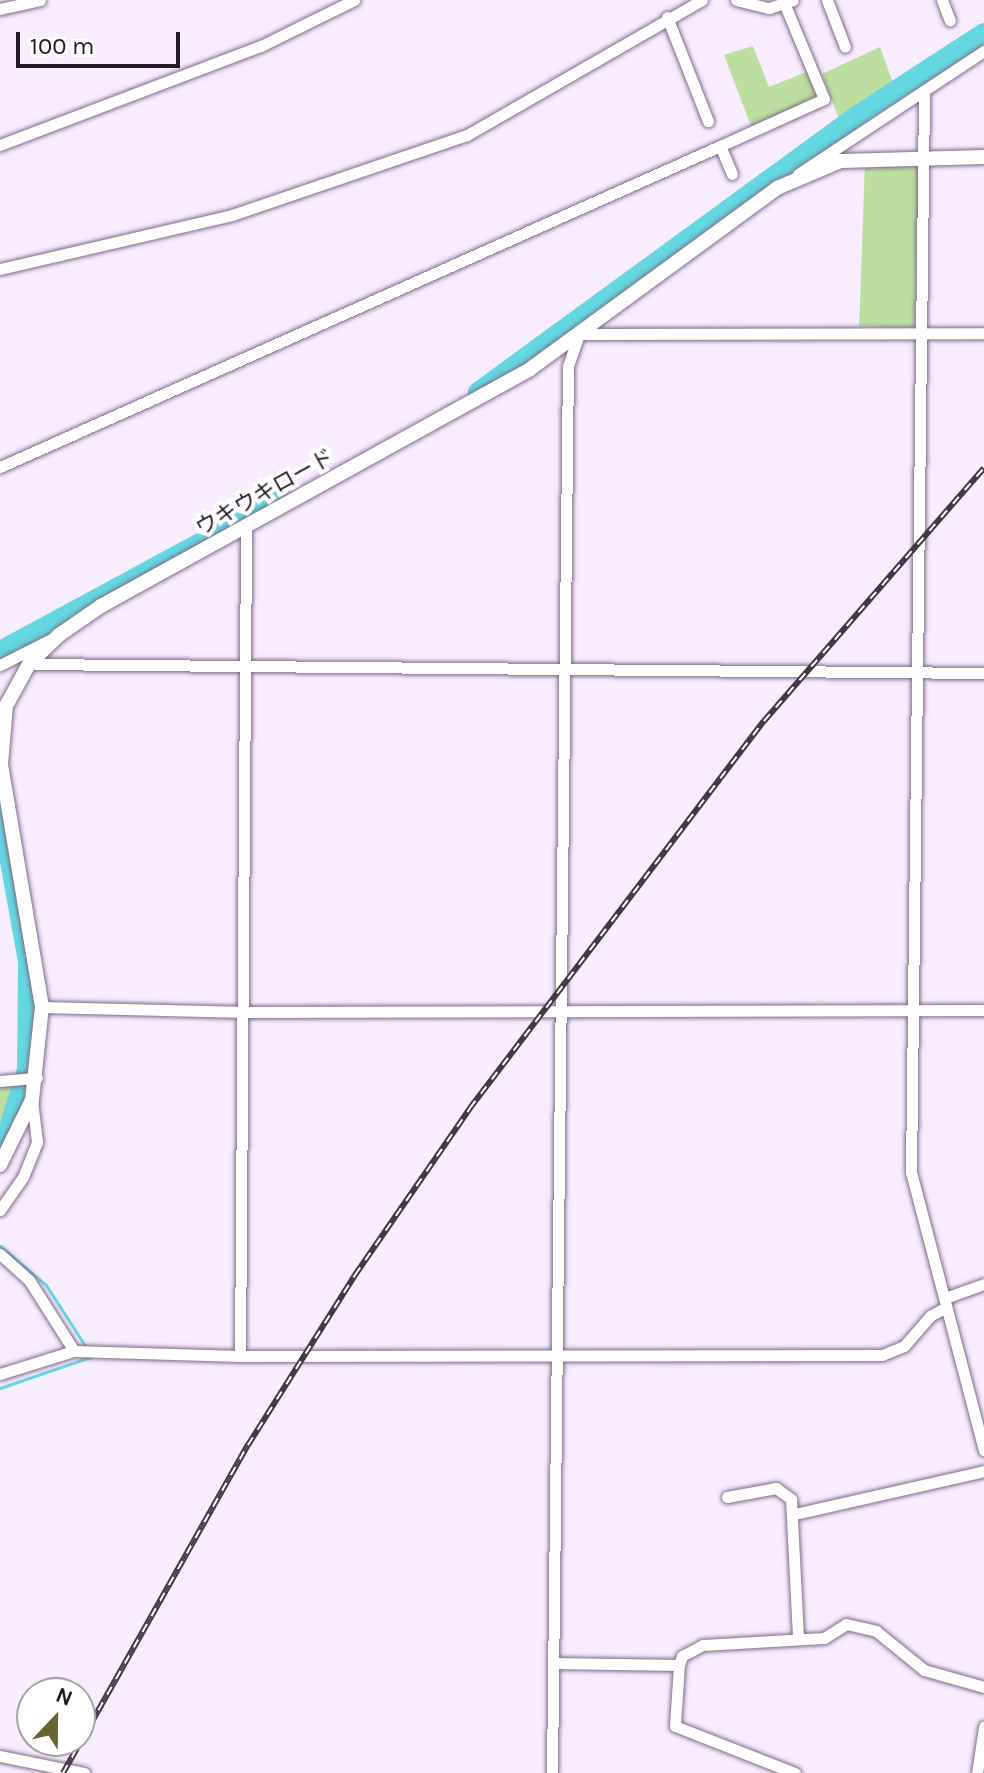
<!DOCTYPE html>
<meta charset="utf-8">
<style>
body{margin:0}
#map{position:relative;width:984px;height:1773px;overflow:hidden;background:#f8ecff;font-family:Karla,"Noto Sans JP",sans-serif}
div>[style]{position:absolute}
.green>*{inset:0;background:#bcdfa0;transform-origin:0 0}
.stream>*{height:3px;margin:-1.5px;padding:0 1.5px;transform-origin:1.5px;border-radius:1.5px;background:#64d7e2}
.river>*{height:20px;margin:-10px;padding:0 10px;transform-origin:10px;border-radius:10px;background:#64d7e2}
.roads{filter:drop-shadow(0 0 2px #7c6a86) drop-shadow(0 0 2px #7c6a86)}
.minor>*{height:11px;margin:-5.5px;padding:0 5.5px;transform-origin:5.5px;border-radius:5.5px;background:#fff}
.tertiary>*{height:14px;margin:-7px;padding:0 7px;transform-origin:7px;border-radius:7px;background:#fff}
.rail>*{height:6px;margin-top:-3px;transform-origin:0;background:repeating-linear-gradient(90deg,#fff 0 9px,#423946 0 18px);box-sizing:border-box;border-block:2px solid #423946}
span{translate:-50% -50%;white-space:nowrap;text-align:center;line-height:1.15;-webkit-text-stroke:8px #fff;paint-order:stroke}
.street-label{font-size:22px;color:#231b27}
.north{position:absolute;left:16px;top:1677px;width:80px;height:80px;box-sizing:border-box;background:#fff;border:2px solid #a7a4a9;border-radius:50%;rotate:22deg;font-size:22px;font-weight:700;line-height:32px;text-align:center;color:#231b27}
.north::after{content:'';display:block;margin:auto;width:28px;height:36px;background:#686430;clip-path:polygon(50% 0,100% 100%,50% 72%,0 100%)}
.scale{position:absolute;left:16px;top:32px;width:164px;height:36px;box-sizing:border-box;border:4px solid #231b27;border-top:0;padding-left:10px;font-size:24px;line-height:28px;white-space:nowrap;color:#231b27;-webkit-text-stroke:6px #fff;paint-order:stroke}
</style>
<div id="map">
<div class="green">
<div style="clip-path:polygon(753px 46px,769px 87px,809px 71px,819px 98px,751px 126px,724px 55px)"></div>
<div style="clip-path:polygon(880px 47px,894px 86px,839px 119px,822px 74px)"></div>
<div style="left:920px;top:162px;width:166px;height:55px;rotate:92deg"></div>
<div style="clip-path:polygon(28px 1084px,19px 1113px,0 1122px,0 1086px)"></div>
</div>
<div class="stream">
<div style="left:0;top:1246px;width:60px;rotate:40.3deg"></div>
<div style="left:46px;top:1285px;width:74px;rotate:57.2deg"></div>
<div style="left:0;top:1388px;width:98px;rotate:-19deg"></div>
</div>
<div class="river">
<div style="left:478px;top:392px;width:467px;rotate:-36.1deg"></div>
<div style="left:855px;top:117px;width:154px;rotate:-33.1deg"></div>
<div style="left:0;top:651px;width:319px;rotate:-28.4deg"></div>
<div style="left:0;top:806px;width:158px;rotate:79.8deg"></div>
<div style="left:28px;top:962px;width:108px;rotate:90.5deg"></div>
<div style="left:27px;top:1070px;width:77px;rotate:107.3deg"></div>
</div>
<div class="roads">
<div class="minor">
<div style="left:736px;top:0;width:34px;rotate:14deg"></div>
<div style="left:769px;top:8px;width:25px;rotate:-18deg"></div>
<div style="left:827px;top:0;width:50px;rotate:69deg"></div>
<div style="left:942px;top:0;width:22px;rotate:69deg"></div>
<div style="left:0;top:9px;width:41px;rotate:-12.7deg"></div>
<div style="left:667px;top:17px;width:112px;rotate:68.5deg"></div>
<div style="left:924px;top:94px;width:1078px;rotate:90.69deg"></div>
<div style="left:911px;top:1172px;width:288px;rotate:75.3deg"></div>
<div style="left:0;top:145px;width:279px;rotate:-20.8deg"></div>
<div style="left:261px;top:46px;width:104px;rotate:-26.3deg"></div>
<div style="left:732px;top:174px;width:30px;rotate:-113deg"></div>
<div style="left:720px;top:146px;width:114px;rotate:-24.3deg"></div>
<div style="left:824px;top:99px;width:104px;rotate:-112.6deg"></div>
<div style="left:798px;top:174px;width:223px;rotate:-33.5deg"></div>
<div style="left:0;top:269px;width:238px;rotate:-13.1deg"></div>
<div style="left:232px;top:215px;width:248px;rotate:-18.8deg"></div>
<div style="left:467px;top:135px;width:271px;rotate:-29.9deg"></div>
<div style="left:0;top:467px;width:788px;rotate:-24.03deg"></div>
<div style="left:29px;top:664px;width:955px;rotate:0.54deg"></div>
<div style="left:0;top:665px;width:55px;rotate:-27deg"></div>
<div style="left:42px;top:1007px;width:204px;rotate:1.4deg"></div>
<div style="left:246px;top:1012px;width:738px;rotate:-0.16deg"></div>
<div style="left:0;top:1081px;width:37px;rotate:-5deg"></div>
<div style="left:0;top:1210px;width:40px;rotate:-55.1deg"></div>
<div style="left:23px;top:1177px;width:38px;rotate:-68deg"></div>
<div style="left:37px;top:1142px;width:42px;rotate:-96.8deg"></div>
<div style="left:0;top:1254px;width:39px;rotate:42deg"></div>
<div style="left:29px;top:1280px;width:84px;rotate:57.6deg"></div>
<div style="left:945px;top:1298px;width:41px;rotate:-19.7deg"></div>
<div style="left:240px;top:1356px;width:826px;rotate:-89.58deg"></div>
<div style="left:0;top:1374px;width:77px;rotate:-17.3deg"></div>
<div style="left:74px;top:1351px;width:166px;rotate:1.7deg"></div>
<div style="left:240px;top:1356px;width:642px;rotate:-0.09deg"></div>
<div style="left:882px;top:1355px;width:24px;rotate:-22deg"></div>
<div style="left:904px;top:1346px;width:40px;rotate:-49deg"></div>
<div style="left:930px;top:1316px;width:18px;rotate:-29deg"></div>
<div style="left:727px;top:1497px;width:50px;rotate:-10.4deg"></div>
<div style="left:776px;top:1488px;width:19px;rotate:36deg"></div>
<div style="left:791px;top:1499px;width:140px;rotate:87.1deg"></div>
<div style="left:795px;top:1514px;width:194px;rotate:-12.8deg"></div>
<div style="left:553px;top:1663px;width:126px;rotate:0.9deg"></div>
<div style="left:679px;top:1665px;width:61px;rotate:93.8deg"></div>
<div style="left:675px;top:1726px;width:129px;rotate:21.4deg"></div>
<div style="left:679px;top:1665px;width:9px;rotate:-72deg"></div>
<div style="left:682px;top:1656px;width:24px;rotate:-28deg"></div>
<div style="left:703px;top:1645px;width:121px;rotate:-3.3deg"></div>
<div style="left:824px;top:1638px;width:26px;rotate:-32deg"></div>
<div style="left:846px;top:1624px;width:31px;rotate:13deg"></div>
<div style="left:876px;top:1631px;width:62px;rotate:39.1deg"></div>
<div style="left:924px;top:1670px;width:62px;rotate:15.8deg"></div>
<div style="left:0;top:1756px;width:86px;rotate:11.4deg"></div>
<div style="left:552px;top:1773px;width:1407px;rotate:-89.35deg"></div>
<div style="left:568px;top:366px;width:34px;rotate:-71deg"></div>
<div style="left:579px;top:334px;width:405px;rotate:-0.1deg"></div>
<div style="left:977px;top:1773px;width:47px;rotate:-81.3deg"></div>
</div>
<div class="tertiary">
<div style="left:0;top:1165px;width:72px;rotate:-63.8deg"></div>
<div style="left:32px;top:1100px;width:94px;rotate:-83.9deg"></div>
<div style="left:42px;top:1007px;width:246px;rotate:-99.6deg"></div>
<div style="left:1px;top:764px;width:58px;rotate:-85.1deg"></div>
<div style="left:6px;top:706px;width:48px;rotate:-61.3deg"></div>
<div style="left:29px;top:664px;width:42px;rotate:-44deg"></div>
<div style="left:59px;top:635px;width:51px;rotate:-34.6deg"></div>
<div style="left:101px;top:606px;width:490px;rotate:-28.9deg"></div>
<div style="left:530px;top:369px;width:306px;rotate:-36.2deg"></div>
<div style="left:777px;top:188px;width:69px;rotate:-22.9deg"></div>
<div style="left:841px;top:161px;width:143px;rotate:-1.6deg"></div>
</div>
</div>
<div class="rail">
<div style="left:63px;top:1773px;width:377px;rotate:-60.6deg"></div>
<div style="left:248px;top:1445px;width:201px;rotate:-57.8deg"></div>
<div style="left:355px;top:1275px;width:203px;rotate:-55.4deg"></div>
<div style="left:470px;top:1108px;width:486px;rotate:-52.8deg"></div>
<div style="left:764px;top:721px;width:335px;rotate:-49deg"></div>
</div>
<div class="street-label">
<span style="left:265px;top:493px;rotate:-29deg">ウキウキロード</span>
</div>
<div class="north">N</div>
<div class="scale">100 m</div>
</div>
